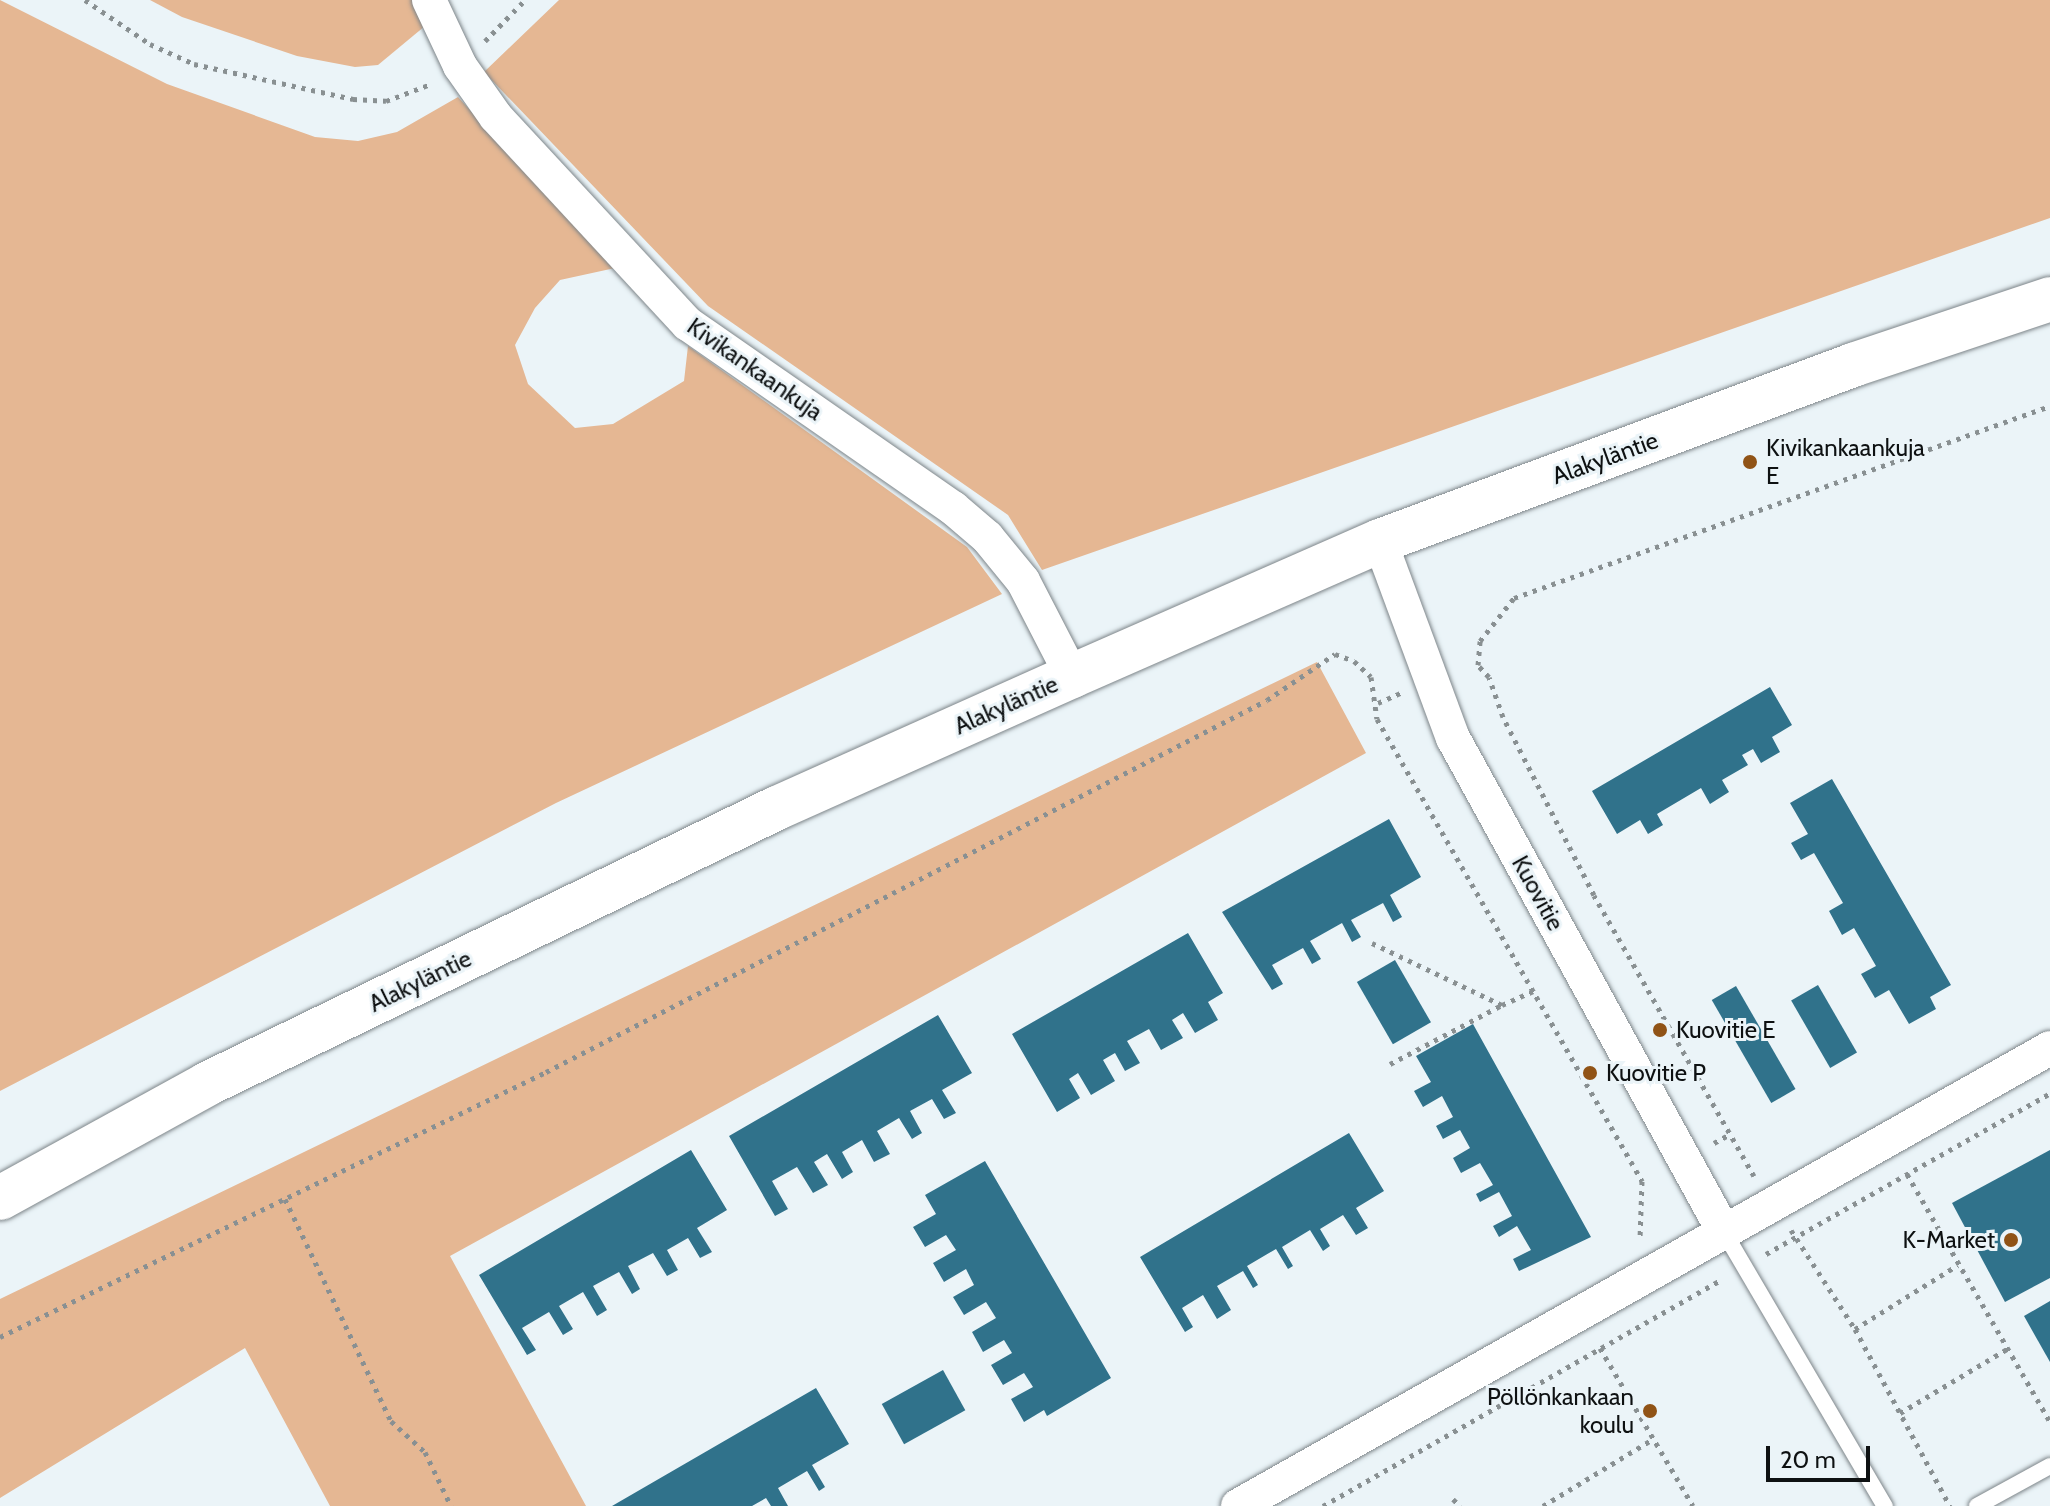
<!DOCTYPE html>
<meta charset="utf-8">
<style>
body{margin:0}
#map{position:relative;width:2050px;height:1506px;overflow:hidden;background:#ebf4f8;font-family:Cabin,sans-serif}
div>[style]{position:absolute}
.green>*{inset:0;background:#e5b793}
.building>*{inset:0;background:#30728b;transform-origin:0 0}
.path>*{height:5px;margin-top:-2.5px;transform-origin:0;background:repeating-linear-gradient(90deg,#899092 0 4px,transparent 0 10px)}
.roads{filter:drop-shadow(0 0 2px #7d8589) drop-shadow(0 0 2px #7d8589)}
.service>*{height:16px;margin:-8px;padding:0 8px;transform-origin:8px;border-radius:8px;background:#fff}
.minor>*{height:34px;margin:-17px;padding:0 17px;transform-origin:17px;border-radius:17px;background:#fff}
.secondary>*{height:44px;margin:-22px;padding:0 22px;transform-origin:22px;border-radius:22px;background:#fff}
.dots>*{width:22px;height:22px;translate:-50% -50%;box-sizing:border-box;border:4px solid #ebf4f8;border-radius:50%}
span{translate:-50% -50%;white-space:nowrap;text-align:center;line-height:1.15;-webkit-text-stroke:6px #ebf4f8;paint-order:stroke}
.street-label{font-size:24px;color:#0e1112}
.poi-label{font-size:24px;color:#0e1112}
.left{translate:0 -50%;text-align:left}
.right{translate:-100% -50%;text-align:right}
.scale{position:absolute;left:1766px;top:1446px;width:104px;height:36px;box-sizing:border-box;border:4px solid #0e1112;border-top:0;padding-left:10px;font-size:24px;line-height:28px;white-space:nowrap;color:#0e1112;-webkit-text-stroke:6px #ebf4f8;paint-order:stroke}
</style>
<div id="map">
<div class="green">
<div style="clip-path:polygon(0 0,167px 84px,315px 137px,358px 141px,397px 132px,458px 97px,615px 268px,560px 280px,535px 308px,515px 345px,528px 384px,575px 428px,613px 424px,684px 381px,688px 346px,967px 547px,1002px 594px,556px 803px,0 1091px)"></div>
<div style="clip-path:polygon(150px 0,417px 0,425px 26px,378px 65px,355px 67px,297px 56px,182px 17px)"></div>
<div style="clip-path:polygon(559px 0,2050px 0,2050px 218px,1042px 570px,1008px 515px,708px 306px,484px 72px)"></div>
<div style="clip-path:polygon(1317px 662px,1366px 753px,450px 1256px,586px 1506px,330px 1506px,245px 1348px,0 1498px,0 1299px)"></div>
</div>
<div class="building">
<div style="clip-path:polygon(1770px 687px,1792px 725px,1772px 737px,1780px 752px,1761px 763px,1753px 749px,1742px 755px,1748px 765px,1722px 780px,1729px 792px,1710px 804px,1701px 788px,1657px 814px,1663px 825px,1648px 834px,1640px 820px,1617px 834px,1592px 791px)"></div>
<div style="clip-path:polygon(1832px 779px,1951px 985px,1930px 997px,1936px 1009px,1909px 1024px,1889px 990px,1875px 998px,1861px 974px,1876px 966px,1854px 928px,1842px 935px,1829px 911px,1843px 903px,1814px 853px,1801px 860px,1791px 843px,1808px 834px,1790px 803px)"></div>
<div style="clip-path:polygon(1389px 819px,1421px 877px,1390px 895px,1402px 917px,1393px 922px,1383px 903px,1351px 920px,1361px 937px,1352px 942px,1342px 923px,1310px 941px,1321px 959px,1312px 964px,1303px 948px,1272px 965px,1283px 984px,1272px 990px,1222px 912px)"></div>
<div style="clip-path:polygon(1188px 933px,1223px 993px,1208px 1002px,1218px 1020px,1195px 1033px,1183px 1013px,1172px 1020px,1183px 1038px,1161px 1050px,1149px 1029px,1127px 1041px,1140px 1063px,1125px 1071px,1115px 1053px,1103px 1060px,1115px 1081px,1091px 1095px,1078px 1073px,1069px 1079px,1080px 1098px,1057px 1112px,1012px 1034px)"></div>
<div style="left:1395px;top:960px;width:72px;height:44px;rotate:60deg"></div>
<div style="left:1818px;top:985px;width:78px;height:31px;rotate:60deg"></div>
<div style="left:1736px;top:986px;width:119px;height:28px;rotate:60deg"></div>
<div style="clip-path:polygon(938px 1015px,972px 1073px,942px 1090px,956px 1113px,944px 1119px,932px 1099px,910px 1111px,922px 1133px,912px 1139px,899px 1118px,877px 1131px,890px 1154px,874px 1162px,862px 1140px,842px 1152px,853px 1172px,842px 1179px,827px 1154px,814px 1162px,828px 1185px,813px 1193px,797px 1167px,772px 1181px,788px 1209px,775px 1216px,729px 1136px)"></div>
<div style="clip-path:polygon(1473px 1024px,1591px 1237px,1519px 1271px,1513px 1259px,1531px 1250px,1517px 1226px,1499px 1237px,1493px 1226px,1512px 1216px,1499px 1192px,1480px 1202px,1476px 1194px,1493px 1185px,1480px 1163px,1461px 1173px,1453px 1158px,1470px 1148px,1460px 1130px,1443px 1139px,1436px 1126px,1453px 1117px,1442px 1096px,1423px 1107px,1414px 1091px,1431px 1082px,1416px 1056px)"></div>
<div style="clip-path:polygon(1349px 1133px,1384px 1191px,1356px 1208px,1368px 1228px,1356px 1235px,1343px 1215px,1320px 1229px,1330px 1246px,1323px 1251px,1310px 1230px,1282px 1247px,1293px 1266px,1288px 1269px,1276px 1249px,1247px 1266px,1258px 1285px,1253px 1288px,1243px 1271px,1217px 1286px,1231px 1310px,1217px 1319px,1203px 1295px,1182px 1308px,1193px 1327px,1185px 1332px,1140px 1257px)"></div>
<div style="clip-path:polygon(691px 1150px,727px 1210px,697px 1228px,712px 1252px,700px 1258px,688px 1238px,667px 1250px,678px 1270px,667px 1276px,653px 1253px,628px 1266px,640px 1289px,632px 1294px,619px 1272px,593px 1286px,607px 1310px,597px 1316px,583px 1292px,559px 1306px,573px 1329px,563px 1335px,549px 1312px,522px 1328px,536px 1350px,527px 1355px,479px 1275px)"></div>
<div style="clip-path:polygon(2050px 1150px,2050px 1278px,2005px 1302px,1952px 1203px)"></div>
<div style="clip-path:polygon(985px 1161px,1111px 1378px,1047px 1416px,1044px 1410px,1024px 1422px,1011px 1399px,1033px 1387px,1024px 1373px,1003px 1385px,991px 1365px,1012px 1353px,1004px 1340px,983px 1352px,972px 1332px,996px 1318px,986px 1302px,964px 1315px,953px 1297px,974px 1285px,966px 1269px,944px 1282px,933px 1263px,956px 1250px,946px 1235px,925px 1247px,913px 1227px,936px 1214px,925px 1195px)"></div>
<div style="clip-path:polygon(2050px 1301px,2050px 1362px,2024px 1316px)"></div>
<div style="left:943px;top:1370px;width:46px;height:70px;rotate:61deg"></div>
<div style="clip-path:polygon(816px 1388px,849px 1444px,812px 1465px,825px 1487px,819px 1491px,807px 1471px,778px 1488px,788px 1506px,771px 1506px,766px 1498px,752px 1506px,612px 1506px)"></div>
</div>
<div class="path">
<div style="left:85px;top:0;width:78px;rotate:34.1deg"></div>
<div style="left:150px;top:44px;width:48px;rotate:24.4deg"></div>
<div style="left:194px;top:64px;width:163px;rotate:12.4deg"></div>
<div style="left:353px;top:99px;width:33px;rotate:3deg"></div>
<div style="left:386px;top:101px;width:48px;rotate:-20.7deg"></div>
<div style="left:485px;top:41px;width:57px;rotate:-45.7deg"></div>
<div style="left:1378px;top:703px;width:27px;rotate:-24deg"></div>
<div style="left:1372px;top:943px;width:144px;rotate:25.5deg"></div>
<div style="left:1502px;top:1005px;width:34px;rotate:-24deg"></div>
<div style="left:1390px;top:1064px;width:127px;rotate:-27.8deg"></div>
<div style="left:1714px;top:1143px;width:18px;rotate:-29deg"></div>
<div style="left:1907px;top:1174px;width:286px;rotate:60deg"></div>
<div style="left:1754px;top:1176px;width:323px;rotate:-119.7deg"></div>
<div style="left:1594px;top:895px;width:200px;rotate:-117.1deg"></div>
<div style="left:1503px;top:717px;width:42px;rotate:-109.3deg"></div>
<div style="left:1489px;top:677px;width:16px;rotate:-133deg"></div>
<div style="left:1478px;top:665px;width:24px;rotate:-85deg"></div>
<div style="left:1480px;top:641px;width:55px;rotate:-51.7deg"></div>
<div style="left:1514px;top:598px;width:569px;rotate:-19.71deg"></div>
<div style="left:285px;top:1199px;width:246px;rotate:64.5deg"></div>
<div style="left:391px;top:1421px;width:46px;rotate:42.4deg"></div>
<div style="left:425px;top:1452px;width:60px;rotate:64.3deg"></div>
<div style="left:1791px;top:1230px;width:118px;rotate:57.1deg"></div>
<div style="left:1855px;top:1329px;width:201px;rotate:61.8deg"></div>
<div style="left:1766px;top:1254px;width:326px;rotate:-29.5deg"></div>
<div style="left:1855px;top:1329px;width:121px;rotate:-31.9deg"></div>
<div style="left:0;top:1337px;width:607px;rotate:-25.89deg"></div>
<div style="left:546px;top:1072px;width:811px;rotate:-27.29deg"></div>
<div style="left:1267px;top:700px;width:82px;rotate:-34.1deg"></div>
<div style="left:1335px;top:654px;width:20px;rotate:20deg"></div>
<div style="left:1354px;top:661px;width:23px;rotate:43deg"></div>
<div style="left:1371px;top:677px;width:42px;rotate:81.9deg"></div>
<div style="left:1377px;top:719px;width:533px;rotate:60.16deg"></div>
<div style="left:1642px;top:1181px;width:58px;rotate:92deg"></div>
<div style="left:1600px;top:1348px;width:183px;rotate:59.5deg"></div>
<div style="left:1900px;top:1413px;width:125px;rotate:-30.9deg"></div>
<div style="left:1453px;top:1499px;width:10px;rotate:45deg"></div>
<div style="left:1323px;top:1506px;width:459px;rotate:-29.6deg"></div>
<div style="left:1543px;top:1506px;width:129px;rotate:-31.3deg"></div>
</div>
<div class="roads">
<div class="service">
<div style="left:1724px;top:1232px;width:318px;rotate:59.6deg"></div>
<div style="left:1977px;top:1506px;width:83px;rotate:-28.7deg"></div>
</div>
<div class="minor">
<div style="left:429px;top:0;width:73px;rotate:64.8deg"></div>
<div style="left:460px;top:66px;width:62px;rotate:54.8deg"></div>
<div style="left:496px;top:117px;width:282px;rotate:47.2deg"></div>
<div style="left:688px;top:324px;width:323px;rotate:34.8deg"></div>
<div style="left:953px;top:508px;width:45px;rotate:40.5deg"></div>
<div style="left:987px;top:537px;width:57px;rotate:50.7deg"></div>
<div style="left:1023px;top:581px;width:107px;rotate:62.7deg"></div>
<div style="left:1380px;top:541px;width:210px;rotate:69.7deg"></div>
<div style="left:1453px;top:738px;width:563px;rotate:61.25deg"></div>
<div style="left:1238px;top:1506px;width:932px;rotate:-29.42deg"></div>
</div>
<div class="secondary">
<div style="left:0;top:1198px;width:236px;rotate:-28.8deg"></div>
<div style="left:207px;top:1084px;width:633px;rotate:-25.84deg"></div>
<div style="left:777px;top:808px;width:323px;rotate:-24.1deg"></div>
<div style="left:1072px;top:676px;width:336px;rotate:-23.7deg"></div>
<div style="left:1380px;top:541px;width:505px;rotate:-20.41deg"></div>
<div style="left:1853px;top:365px;width:208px;rotate:-18.5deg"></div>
</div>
</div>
<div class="dots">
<div style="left:1750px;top:462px;background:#905316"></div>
<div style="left:1660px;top:1030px;background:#905316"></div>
<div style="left:1590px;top:1073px;background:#905316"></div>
<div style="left:2011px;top:1240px;background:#905316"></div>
<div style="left:1650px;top:1411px;background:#905316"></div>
</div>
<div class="street-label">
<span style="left:755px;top:369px;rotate:35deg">Kivikankaankuja</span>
<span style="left:1605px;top:458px;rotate:-20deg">Alakyläntie</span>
<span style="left:1006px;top:705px;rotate:-24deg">Alakyläntie</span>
<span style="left:1538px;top:893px;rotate:61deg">Kuovitie</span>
<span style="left:420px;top:981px;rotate:-26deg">Alakyläntie</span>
</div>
<div class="poi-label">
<span class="left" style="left:1766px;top:462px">Kivikankaankuja<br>E</span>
<span class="left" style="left:1676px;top:1030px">Kuovitie E</span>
<span class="left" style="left:1606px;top:1073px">Kuovitie P</span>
<span class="right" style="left:1995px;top:1240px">K-Market</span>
<span class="right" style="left:1634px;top:1411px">Pöllönkankaan<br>koulu</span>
</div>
<div class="scale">20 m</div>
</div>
